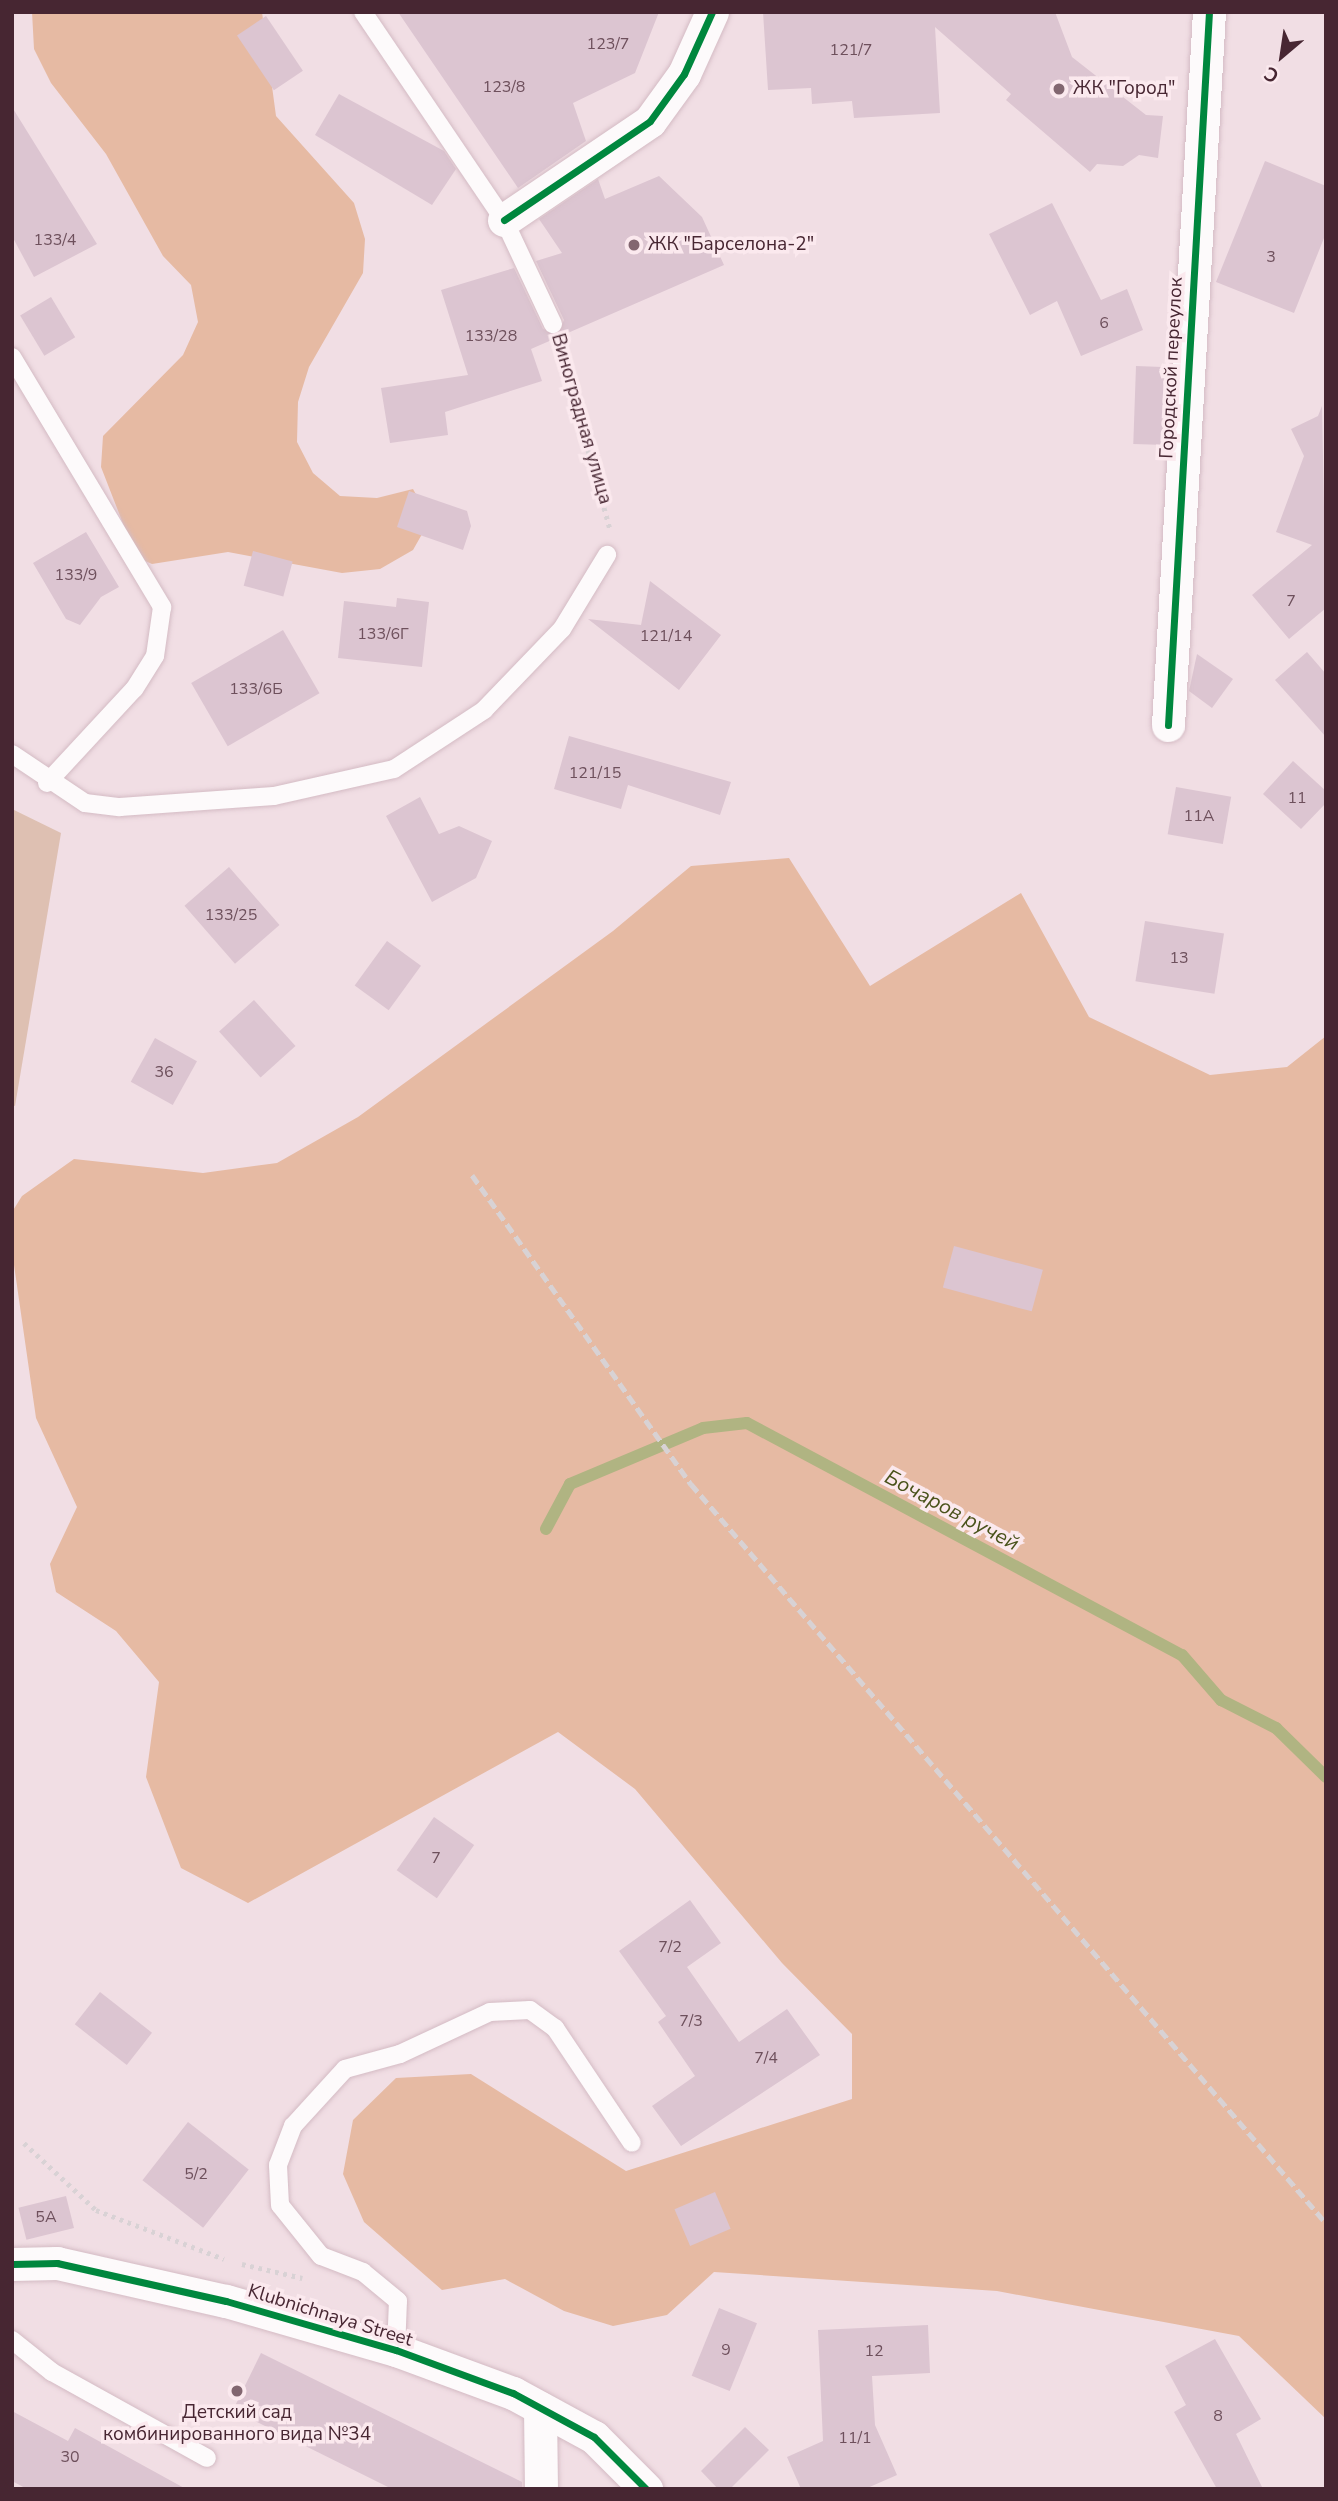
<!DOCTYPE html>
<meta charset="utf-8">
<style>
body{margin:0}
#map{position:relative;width:1338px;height:2501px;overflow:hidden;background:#f1dee4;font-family:"Nunito Sans",sans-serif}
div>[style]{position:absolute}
.green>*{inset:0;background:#dec0b2}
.forest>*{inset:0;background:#e6baa3}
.stream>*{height:12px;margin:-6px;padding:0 6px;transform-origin:6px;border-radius:6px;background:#b0b482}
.building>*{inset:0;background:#dcc5d1;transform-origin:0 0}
.path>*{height:4.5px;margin-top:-2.25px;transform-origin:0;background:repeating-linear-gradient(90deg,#d9d2d5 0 3.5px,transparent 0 8.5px)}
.roads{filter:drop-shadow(0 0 2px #d4bbc4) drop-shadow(0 0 2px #d4bbc4)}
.lane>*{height:18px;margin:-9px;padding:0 9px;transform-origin:9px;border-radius:9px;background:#fdfafb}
.street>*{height:33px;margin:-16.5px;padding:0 16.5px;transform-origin:16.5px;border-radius:16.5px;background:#fdfafb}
.rail>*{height:5px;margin-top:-2.5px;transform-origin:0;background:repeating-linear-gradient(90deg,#d8d2d4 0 10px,transparent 0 15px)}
.cycleway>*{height:7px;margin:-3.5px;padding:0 3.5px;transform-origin:3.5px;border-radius:3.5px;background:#00873e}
.dots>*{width:19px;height:19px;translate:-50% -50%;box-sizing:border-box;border:4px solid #fbe9ee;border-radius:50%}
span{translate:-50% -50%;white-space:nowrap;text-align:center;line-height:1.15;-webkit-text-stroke:7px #fbe9ee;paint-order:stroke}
.number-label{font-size:16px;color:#6e505c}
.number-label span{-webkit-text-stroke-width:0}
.poi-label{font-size:19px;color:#472632}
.left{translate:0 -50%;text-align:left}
.street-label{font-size:19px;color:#472632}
.water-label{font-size:21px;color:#49521b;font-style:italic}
.frame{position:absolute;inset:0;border:14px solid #472632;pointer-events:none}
.north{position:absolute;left:1247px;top:21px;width:70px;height:70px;-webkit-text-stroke:5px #fbe9ee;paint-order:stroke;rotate:209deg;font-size:19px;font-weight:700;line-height:28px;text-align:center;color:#472632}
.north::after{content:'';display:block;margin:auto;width:24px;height:32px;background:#472632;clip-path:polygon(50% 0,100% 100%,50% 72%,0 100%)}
</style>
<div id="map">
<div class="green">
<div style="clip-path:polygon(12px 809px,61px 833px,15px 1106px,12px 1105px)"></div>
</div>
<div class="forest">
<div style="clip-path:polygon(32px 12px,262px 12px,276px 116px,354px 203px,365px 239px,363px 273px,309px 367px,298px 402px,297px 442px,313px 473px,340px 496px,377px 498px,413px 489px,430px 520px,413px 550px,380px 569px,342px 573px,228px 552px,152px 564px,136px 557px,101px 467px,103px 436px,183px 355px,198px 322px,191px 285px,163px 256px,106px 154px,51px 83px,34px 49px)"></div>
<div style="clip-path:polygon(789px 858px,870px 986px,1021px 893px,1089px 1017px,1210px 1075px,1287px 1067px,1326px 1036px,1326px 2419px,1239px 2336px,997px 2291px,714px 2272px,667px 2315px,613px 2326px,564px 2311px,505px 2279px,442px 2290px,364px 2222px,343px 2174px,353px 2120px,396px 2078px,471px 2074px,626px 2171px,852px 2099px,852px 2034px,782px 1963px,635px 1789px,558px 1732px,248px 1903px,181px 1868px,146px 1777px,159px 1682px,116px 1631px,56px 1592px,50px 1564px,77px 1507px,36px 1418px,12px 1251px,12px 1212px,22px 1196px,74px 1159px,203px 1173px,277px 1163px,358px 1117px,613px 931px,691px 866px)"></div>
</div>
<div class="stream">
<div style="left:546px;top:1529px;width:51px;rotate:-61.9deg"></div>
<div style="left:570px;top:1484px;width:144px;rotate:-22.8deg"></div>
<div style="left:703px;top:1428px;width:44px;rotate:-6.5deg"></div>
<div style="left:747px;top:1423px;width:493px;rotate:28.1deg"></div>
<div style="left:1182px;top:1655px;width:60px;rotate:49.1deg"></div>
<div style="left:1221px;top:1700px;width:62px;rotate:27deg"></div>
<div style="left:1276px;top:1728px;width:70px;rotate:44.4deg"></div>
</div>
<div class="building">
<div style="clip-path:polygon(398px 12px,659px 12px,635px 73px,573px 103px,586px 141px,518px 188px)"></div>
<div style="clip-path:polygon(763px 12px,1055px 12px,1072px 57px,1146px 115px,1163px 116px,1158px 158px,1139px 155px,1123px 166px,1097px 164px,1090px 172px,1006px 100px,1011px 94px,935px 27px,940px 113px,854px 118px,852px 101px,812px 104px,811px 88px,768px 90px)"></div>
<div style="left:266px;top:16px;width:66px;height:35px;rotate:56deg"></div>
<div style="clip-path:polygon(339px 94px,444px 151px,456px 169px,432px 205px,315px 135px)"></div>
<div style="clip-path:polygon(12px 107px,97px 244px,34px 277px,12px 236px)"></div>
<div style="clip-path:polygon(1265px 161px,1326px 186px,1326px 233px,1294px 313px,1216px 282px)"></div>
<div style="clip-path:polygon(659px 176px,702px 217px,724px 265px,531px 349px,542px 381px,445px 412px,448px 435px,390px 443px,381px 388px,468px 375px,441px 290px,514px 268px,543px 329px,558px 334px,564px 320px,536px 261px,562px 253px,539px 219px,598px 179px,605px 199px)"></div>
<div style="clip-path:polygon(1052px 203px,1101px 300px,1127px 289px,1143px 330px,1081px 356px,1057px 301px,1030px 315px,989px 234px)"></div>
<div style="left:51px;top:297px;width:47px;height:36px;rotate:59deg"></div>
<div style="left:1136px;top:366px;width:33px;height:78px;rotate:2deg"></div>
<div style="clip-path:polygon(1322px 406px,1326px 608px,1289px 639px,1252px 595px,1312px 545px,1276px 532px,1304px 456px,1291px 429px,1318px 416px)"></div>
<div style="clip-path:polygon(409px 491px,467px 511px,471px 526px,463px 550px,397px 527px)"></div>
<div style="clip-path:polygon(86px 532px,119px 587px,101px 597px,80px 625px,66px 619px,33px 563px)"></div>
<div style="left:253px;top:551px;width:41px;height:36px;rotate:15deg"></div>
<div style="clip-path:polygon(650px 581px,721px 635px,679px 690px,588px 619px,641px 625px)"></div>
<div style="clip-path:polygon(397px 598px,429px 602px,422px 667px,338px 658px,344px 601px,396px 607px)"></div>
<div style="left:283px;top:630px;width:73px;height:106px;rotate:60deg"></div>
<div style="clip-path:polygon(1307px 652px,1326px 674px,1326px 737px,1275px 680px)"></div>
<div style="clip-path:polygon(1197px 654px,1233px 679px,1212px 708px,1189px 691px)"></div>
<div style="clip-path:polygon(569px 736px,731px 782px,720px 815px,628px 785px,621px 809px,554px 789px)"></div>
<div style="clip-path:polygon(1293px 761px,1326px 791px,1326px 803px,1301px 829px,1263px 794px)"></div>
<div style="left:1176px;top:787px;width:56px;height:48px;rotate:10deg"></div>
<div style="clip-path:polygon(420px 797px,439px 834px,459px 826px,492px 841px,476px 878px,432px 902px,386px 816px)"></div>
<div style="left:229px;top:867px;width:77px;height:59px;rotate:49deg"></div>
<div style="left:1145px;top:921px;width:80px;height:61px;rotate:9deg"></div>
<div style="left:387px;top:941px;width:42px;height:55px;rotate:36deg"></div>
<div style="left:254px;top:1000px;width:62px;height:47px;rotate:48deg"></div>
<div style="left:155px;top:1038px;width:48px;height:50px;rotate:29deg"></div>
<div style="left:954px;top:1246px;width:92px;height:43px;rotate:15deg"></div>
<div style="left:434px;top:1817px;width:49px;height:65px;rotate:35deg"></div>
<div style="clip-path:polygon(690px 1900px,721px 1943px,687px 1967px,739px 2042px,787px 2009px,820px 2055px,681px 2146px,652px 2106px,695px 2076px,658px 2022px,666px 2016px,619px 1951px)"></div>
<div style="left:100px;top:1992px;width:66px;height:41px;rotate:38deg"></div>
<div style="left:188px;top:2122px;width:77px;height:74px;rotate:38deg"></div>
<div style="left:715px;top:2192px;width:40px;height:44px;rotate:67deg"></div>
<div style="left:66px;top:2196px;width:33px;height:49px;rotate:76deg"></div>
<div style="left:719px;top:2308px;width:41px;height:73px;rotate:22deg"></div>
<div style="clip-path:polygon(928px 2325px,930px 2373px,872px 2376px,875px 2425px,897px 2475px,865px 2489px,801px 2489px,787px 2457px,823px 2441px,818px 2330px)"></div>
<div style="clip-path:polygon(1215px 2339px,1261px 2419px,1236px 2434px,1263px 2489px,1217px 2489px,1174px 2412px,1186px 2405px,1165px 2366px)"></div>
<div style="clip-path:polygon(261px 2353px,522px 2482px,522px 2489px,392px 2489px,233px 2410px)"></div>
<div style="clip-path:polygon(12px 2411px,68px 2441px,75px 2428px,186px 2489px,27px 2489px,12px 2481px)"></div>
<div style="clip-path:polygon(745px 2427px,769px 2450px,730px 2489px,718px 2489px,701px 2471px)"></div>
</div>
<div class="path">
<div style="left:561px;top:352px;width:184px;rotate:74.5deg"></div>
<div style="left:24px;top:2143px;width:98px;rotate:42.9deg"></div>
<div style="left:96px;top:2210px;width:137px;rotate:20.9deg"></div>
<div style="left:242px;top:2264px;width:62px;rotate:13.1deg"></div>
</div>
<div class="roads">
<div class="lane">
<div style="left:363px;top:12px;width:251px;rotate:55.9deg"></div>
<div style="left:504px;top:220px;width:115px;rotate:64.8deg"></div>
<div style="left:12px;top:357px;width:292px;rotate:59deg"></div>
<div style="left:162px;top:607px;width:49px;rotate:98.1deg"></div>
<div style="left:155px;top:656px;width:39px;rotate:122deg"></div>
<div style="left:134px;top:689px;width:128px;rotate:132.8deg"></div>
<div style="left:12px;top:754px;width:88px;rotate:33.9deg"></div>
<div style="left:85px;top:803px;width:35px;rotate:7deg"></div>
<div style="left:120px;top:807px;width:154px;rotate:-4.1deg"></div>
<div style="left:274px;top:796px;width:123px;rotate:-12.7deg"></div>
<div style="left:394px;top:769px;width:108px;rotate:-33.2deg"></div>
<div style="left:484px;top:710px;width:112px;rotate:-46.1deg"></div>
<div style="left:562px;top:629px;width:87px;rotate:-58.7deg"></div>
<div style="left:12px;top:2340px;width:51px;rotate:38.7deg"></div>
<div style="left:52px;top:2372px;width:177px;rotate:29deg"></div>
<div style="left:396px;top:2350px;width:49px;rotate:-87.7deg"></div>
<div style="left:398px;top:2301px;width:45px;rotate:-140.4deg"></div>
<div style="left:363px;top:2272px;width:45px;rotate:-159.1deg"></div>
<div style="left:321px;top:2256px;width:65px;rotate:-128.8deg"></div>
<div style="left:280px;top:2205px;width:40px;rotate:-92.9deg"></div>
<div style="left:278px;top:2165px;width:42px;rotate:-69deg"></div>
<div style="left:293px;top:2126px;width:77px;rotate:-47.6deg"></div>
<div style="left:345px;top:2069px;width:57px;rotate:-15.3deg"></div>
<div style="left:400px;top:2054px;width:99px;rotate:-25deg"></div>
<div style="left:490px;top:2012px;width:40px;rotate:-2.9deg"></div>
<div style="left:530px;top:2010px;width:31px;rotate:36deg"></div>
<div style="left:555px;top:2028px;width:138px;rotate:56.2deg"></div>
</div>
<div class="street">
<div style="left:504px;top:220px;width:176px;rotate:-34.1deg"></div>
<div style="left:650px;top:121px;width:58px;rotate:-54.1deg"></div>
<div style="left:684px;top:74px;width:68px;rotate:-65.7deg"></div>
<div style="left:1168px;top:725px;width:714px;rotate:-86.71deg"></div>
<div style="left:12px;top:2264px;width:45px;rotate:-1.3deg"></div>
<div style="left:57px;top:2263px;width:173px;rotate:12.7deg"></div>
<div style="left:226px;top:2301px;width:177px;rotate:16.1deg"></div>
<div style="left:396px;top:2350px;width:125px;rotate:20.2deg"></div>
<div style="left:513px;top:2393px;width:92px;rotate:28.5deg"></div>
<div style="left:594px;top:2437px;width:74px;rotate:45deg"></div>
<div style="left:540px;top:2408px;width:81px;rotate:89.3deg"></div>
</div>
</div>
<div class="rail">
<div style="left:472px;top:1175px;width:379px;rotate:54.7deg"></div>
<div style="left:691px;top:1484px;width:974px;rotate:49.33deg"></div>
</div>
<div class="cycleway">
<div style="left:504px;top:220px;width:176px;rotate:-34.1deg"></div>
<div style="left:650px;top:121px;width:58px;rotate:-54.1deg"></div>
<div style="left:684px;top:74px;width:68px;rotate:-65.7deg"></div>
<div style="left:1168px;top:725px;width:714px;rotate:-86.71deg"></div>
<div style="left:12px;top:2264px;width:45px;rotate:-1.3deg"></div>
<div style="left:57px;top:2263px;width:173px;rotate:12.7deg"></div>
<div style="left:226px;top:2301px;width:177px;rotate:16.1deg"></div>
<div style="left:396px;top:2350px;width:125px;rotate:20.2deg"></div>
<div style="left:513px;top:2393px;width:92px;rotate:28.5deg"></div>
<div style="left:594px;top:2437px;width:74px;rotate:45deg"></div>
</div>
<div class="dots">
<div style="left:1059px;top:89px;background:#826670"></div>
<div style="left:634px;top:245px;background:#826670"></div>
<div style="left:237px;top:2391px;background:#826670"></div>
</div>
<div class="number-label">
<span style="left:608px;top:44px">123/7</span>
<span style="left:851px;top:50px">121/7</span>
<span style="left:504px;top:87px">123/8</span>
<span style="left:55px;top:240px">133/4</span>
<span style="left:1271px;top:257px">3</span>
<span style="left:1104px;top:323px">6</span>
<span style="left:491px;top:336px">133/28</span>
<span style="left:76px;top:575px">133/9</span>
<span style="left:1291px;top:601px">7</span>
<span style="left:383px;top:634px">133/6Г</span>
<span style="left:666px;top:636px">121/14</span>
<span style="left:256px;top:689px">133/6Б</span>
<span style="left:595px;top:773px">121/15</span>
<span style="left:1297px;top:798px">11</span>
<span style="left:1199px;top:816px">11А</span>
<span style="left:231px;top:915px">133/25</span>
<span style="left:1179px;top:958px">13</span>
<span style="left:164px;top:1072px">36</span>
<span style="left:436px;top:1858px">7</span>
<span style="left:670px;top:1947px">7/2</span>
<span style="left:691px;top:2021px">7/3</span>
<span style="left:766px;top:2058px">7/4</span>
<span style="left:196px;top:2174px">5/2</span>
<span style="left:46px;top:2217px">5А</span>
<span style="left:726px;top:2350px">9</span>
<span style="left:874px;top:2351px">12</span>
<span style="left:1218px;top:2416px">8</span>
<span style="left:855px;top:2438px">11/1</span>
<span style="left:70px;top:2457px">30</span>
</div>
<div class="poi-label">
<span class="left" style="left:1073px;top:89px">ЖК "Город"</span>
<span class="left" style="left:648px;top:245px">ЖК "Барселона-2"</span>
<span style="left:237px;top:2424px">Детский сад<br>комбинированного вида №34</span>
</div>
<div class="street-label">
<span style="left:1172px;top:368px;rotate:-87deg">Городской переулок</span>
<span style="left:581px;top:419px;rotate:74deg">Виноградная улица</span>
<span style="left:330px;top:2316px;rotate:17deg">Klubnichnaya Street</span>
</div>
<div class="water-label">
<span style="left:952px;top:1510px;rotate:28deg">Бочаров ручей</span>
</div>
<div class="frame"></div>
<div class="north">С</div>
</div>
